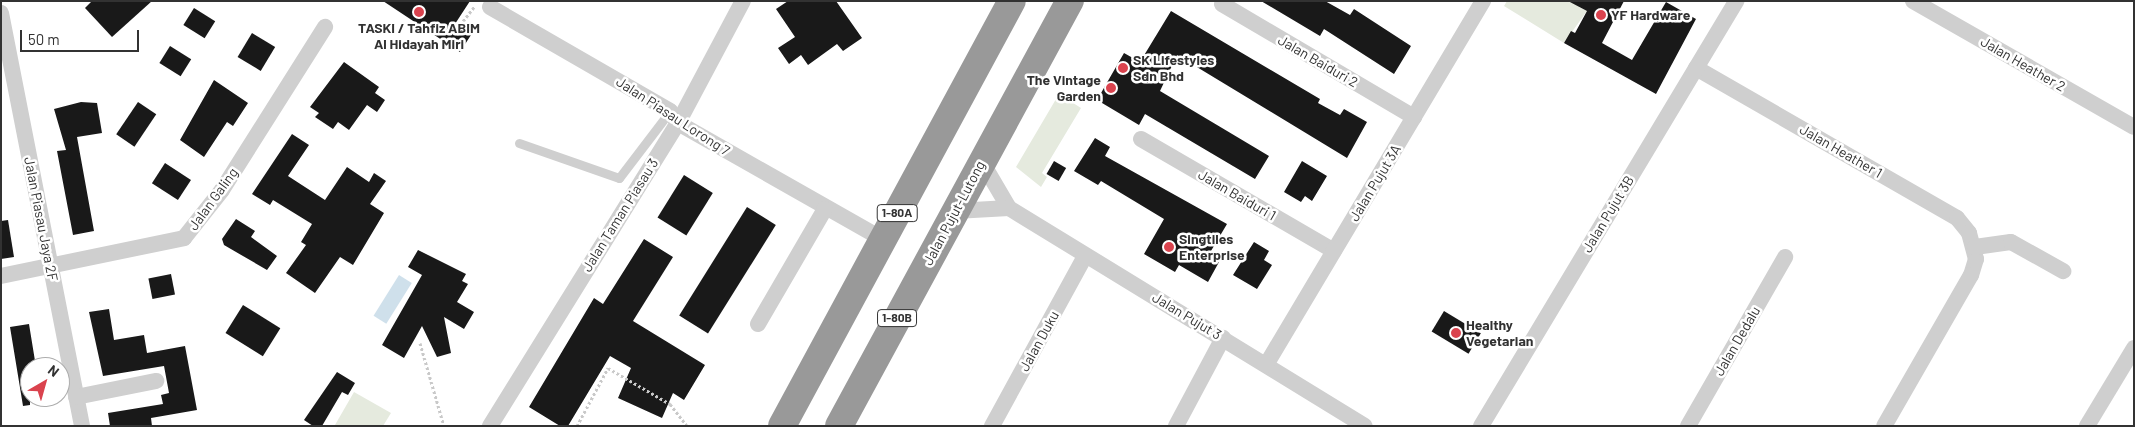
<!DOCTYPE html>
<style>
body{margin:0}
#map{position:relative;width:2135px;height:427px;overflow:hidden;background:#fff;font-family:Barlow,sans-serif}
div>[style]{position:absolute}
.green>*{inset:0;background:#e5eade}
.water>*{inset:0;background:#cfe0eb;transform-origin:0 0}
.building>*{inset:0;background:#191919;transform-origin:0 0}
.path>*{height:3px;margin-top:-1.5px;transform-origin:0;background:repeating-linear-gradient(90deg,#c9c9c9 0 2.5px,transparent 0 5px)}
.lane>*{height:9px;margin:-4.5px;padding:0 4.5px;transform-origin:4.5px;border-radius:4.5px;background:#cfcfcf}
.street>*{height:16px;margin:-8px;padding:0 8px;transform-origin:8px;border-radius:8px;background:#cfcfcf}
.highway>*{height:28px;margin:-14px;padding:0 14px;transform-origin:14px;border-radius:14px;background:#999}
.dots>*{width:14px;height:14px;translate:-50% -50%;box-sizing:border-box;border:2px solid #fff;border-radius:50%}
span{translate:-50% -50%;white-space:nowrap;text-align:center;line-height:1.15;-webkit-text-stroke:5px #fff;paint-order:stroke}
.shield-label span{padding:1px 4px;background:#fff;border:1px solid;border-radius:4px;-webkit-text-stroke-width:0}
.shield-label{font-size:12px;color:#323232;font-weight:700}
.poi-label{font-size:14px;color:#323232;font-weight:700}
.left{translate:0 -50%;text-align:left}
.right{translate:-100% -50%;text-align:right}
.street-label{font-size:14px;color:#323232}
.frame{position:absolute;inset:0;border:2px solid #323232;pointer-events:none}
.north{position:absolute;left:20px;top:357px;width:50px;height:50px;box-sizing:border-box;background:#fff;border:1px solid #adadad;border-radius:50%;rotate:38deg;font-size:14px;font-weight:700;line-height:20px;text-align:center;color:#323232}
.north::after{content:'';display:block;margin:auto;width:18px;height:22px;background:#da434e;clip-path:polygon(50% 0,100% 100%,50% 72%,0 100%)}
.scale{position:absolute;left:20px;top:30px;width:119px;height:22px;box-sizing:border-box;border:2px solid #323232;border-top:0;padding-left:6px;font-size:15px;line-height:18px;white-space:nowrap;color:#323232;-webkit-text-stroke:4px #fff;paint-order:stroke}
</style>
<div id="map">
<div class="green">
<div style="clip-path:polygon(1507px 1px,1582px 1px,1579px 7px,1587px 11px,1564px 43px,1504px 6px)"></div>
<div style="clip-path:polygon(1059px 94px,1081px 108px,1042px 173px,1047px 177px,1041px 187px,1016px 167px)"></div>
<div style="clip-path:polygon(354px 392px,391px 413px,383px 426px,335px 425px)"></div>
</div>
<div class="water">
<div style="left:399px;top:275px;width:15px;height:48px;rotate:32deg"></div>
</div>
<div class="building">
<div style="clip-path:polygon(92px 1px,152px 1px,112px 37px,85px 8px)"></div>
<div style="clip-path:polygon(383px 1px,470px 1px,455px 24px,471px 35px,460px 52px)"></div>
<div style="clip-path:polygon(788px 1px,836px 1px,862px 38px,843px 51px,837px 44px,808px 65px,801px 55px,789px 64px,778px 48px,795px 37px,776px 9px)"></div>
<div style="clip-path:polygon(1261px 1px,1325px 1px,1350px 15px,1354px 9px,1411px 46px,1394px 74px,1324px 29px,1320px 36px)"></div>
<div style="clip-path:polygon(1568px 1px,1624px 1px,1602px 43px,1632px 60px,1666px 2px,1696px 19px,1656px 94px,1564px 43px,1571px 31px,1575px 33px,1587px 11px)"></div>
<div style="left:194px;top:8px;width:25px;height:20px;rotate:32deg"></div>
<div style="clip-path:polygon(1171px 11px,1320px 99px,1318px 103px,1340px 115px,1344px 109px,1367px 122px,1347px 158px,1177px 55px,1160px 91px,1269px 156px,1255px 179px,1145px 114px,1139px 125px,1097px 100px,1124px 53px,1140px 62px)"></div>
<div style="left:252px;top:33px;width:27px;height:28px;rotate:31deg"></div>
<div style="left:170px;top:46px;width:25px;height:20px;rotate:32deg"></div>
<div style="clip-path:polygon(344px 62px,379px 87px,375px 93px,385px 100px,377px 112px,367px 105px,349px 130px,338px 122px,333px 129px,315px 117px,319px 113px,310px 107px)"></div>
<div style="clip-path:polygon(214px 80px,248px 103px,233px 126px,227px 122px,204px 157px,180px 140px)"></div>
<div style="clip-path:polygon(81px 102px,97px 103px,102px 133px,77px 137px,94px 231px,73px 235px,57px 151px,66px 150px,54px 109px)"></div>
<div style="left:138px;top:102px;width:22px;height:39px;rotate:34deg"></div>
<div style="clip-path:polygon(292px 134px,309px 145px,288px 176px,325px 200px,347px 167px,369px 182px,374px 173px,386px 181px,370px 204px,384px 213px,353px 265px,340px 257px,315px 293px,286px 273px,306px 245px,301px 242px,312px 224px,273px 200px,270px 205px,252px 194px)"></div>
<div style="clip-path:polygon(1095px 138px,1110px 147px,1105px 156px,1227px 224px,1208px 256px,1219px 262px,1208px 282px,1179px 265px,1175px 272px,1144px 254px,1164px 219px,1101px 181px,1098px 185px,1074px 171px)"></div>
<div style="left:1054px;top:161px;width:14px;height:15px;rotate:30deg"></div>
<div style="clip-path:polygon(1302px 161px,1327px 176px,1312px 201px,1305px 196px,1301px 202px,1284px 192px)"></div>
<div style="left:165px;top:163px;width:31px;height:24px;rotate:33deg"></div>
<div style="left:684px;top:175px;width:34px;height:50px;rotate:32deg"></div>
<div style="left:747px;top:207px;width:34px;height:128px;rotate:32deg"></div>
<div style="clip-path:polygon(236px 219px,255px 231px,251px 237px,277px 256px,267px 270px,224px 245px,222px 239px)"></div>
<div style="clip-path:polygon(8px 220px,14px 257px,1px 259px,1px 221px)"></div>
<div style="clip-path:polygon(644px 239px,673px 257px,633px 321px,705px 365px,684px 400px,673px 393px,662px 418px,618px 398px,631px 368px,610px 356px,568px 426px,560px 426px,529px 407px,594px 298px,603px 304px)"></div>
<div style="clip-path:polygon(1254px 242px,1269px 251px,1264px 260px,1272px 265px,1257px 289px,1233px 275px)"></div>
<div style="clip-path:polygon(418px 250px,466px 274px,462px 281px,468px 284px,457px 302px,474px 312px,464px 329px,444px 317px,451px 353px,437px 357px,422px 326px,404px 358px,382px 345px,422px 275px,408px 267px)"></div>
<div style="left:171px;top:274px;width:21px;height:23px;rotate:79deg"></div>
<div style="left:243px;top:305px;width:44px;height:33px;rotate:32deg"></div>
<div style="clip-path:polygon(109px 309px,114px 340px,144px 335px,147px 353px,185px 346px,197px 410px,151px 418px,152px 426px,110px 426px,108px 413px,163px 404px,161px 395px,169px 393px,164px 366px,103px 376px,89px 312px)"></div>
<div style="left:1444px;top:311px;width:43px;height:24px;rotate:31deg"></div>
<div style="clip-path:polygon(29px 324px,36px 367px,30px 367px,30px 405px,23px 406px,10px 327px)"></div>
<div style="clip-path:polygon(337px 372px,355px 383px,348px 395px,342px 392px,322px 426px,313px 426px,304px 420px)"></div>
</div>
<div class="path">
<div style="left:460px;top:25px;width:23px;rotate:-52deg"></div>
<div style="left:420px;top:343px;width:86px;rotate:73.9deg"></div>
<div style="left:577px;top:426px;width:66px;rotate:-61.9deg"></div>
<div style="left:608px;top:368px;width:72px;rotate:30.1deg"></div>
<div style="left:670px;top:404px;width:28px;rotate:52deg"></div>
</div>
<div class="lane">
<div style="left:519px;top:143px;width:106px;rotate:19.3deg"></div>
<div style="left:619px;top:178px;width:84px;rotate:-52.7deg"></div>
</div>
<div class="street">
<div style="left:1913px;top:1px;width:254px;rotate:29.7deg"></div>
<div style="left:1222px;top:4px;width:223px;rotate:30.5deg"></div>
<div style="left:490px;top:7px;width:208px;rotate:30deg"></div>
<div style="left:670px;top:111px;width:14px;rotate:56deg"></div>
<div style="left:678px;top:123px;width:235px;rotate:29.6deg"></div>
<div style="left:1px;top:13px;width:421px;rotate:78.9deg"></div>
<div style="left:1696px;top:68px;width:301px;rotate:29.9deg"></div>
<div style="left:1957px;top:218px;width:19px;rotate:51deg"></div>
<div style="left:1969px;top:233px;width:27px;rotate:75deg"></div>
<div style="left:1976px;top:259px;width:17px;rotate:107deg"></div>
<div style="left:1971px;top:275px;width:174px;rotate:119.9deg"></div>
<div style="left:1141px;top:139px;width:223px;rotate:30.1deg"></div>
<div style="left:982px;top:162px;width:53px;rotate:59.6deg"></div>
<div style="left:1009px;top:208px;width:417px;rotate:31.5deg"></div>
<div style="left:955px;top:211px;width:54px;rotate:-3.2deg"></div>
<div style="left:1975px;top:247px;width:36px;rotate:-8deg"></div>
<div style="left:2011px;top:242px;width:60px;rotate:29.1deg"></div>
<div style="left:1px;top:276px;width:187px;rotate:-11.7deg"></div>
<div style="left:184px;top:238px;width:61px;rotate:-51.6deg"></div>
<div style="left:222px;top:190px;width:193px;rotate:-57.7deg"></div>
<div style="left:758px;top:324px;width:133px;rotate:-59.8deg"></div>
<div style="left:1266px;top:365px;width:424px;rotate:-59.2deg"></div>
<div style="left:76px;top:397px;width:82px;rotate:-11.3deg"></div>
<div style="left:490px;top:426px;width:357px;rotate:-58.2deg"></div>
<div style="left:678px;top:123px;width:138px;rotate:-62deg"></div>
<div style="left:992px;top:426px;width:194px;rotate:-61.3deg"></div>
<div style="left:1176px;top:426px;width:100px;rotate:-61.9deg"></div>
<div style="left:1481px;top:426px;width:496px;rotate:-59deg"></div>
<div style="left:1688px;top:426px;width:195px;rotate:-60.1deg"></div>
<div style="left:2087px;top:426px;width:91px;rotate:-58.9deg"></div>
</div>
<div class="highway">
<div style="left:782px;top:426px;width:483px;rotate:-61.6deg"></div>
<div style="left:839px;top:426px;width:484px;rotate:-61.5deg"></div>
</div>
<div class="dots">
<div style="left:419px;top:12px;background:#da434e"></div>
<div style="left:1601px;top:15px;background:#da434e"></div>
<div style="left:1123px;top:68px;background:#da434e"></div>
<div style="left:1111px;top:88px;background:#da434e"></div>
<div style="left:1169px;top:247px;background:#da434e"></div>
<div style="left:1456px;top:333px;background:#da434e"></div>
</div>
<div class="shield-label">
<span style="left:897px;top:213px">1-80A</span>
<span style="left:897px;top:318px">1-80B</span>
</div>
<div class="poi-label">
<span class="left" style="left:1611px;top:15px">YF Hardware</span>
<span style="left:419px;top:36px">TASKI / Tahfiz ABIM<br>Al Hidayah Miri</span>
<span class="left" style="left:1133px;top:68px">SK Lifestyles<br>Sdn Bhd</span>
<span class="right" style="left:1101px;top:88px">The Vintage<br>Garden</span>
<span class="left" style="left:1179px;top:247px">Singtiles<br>Enterprise</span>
<span class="left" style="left:1466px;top:333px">Healthy<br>Vegetarian</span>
</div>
<div class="street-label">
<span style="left:1318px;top:61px;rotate:30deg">Jalan Baiduri 2</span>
<span style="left:2023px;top:64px;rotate:30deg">Jalan Heather 2</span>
<span style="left:673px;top:116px;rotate:33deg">Jalan Piasau Lorong 7</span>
<span style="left:1841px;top:151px;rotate:30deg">Jalan Heather 1</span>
<span style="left:1375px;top:183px;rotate:-59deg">Jalan Pujut 3A</span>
<span style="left:1237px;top:195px;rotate:30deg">Jalan Baiduri 1</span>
<span style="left:213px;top:199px;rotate:-54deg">Jalan Galing</span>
<span style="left:954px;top:213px;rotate:-62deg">Jalan Pujut-Lutong</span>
<span style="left:1608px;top:214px;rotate:-59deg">Jalan Pujut 3B</span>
<span style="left:620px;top:215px;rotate:-58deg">Jalan Taman Piasau 3</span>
<span style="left:41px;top:219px;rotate:79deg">Jalan Piasau Jaya 2F</span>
<span style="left:1187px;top:316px;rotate:31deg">Jalan Pujut 3</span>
<span style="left:1039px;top:341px;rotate:-61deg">Jalan Duku</span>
<span style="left:1737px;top:341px;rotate:-60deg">Jalan Dedalu</span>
</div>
<div class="frame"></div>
<div class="north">N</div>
<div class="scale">50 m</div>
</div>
